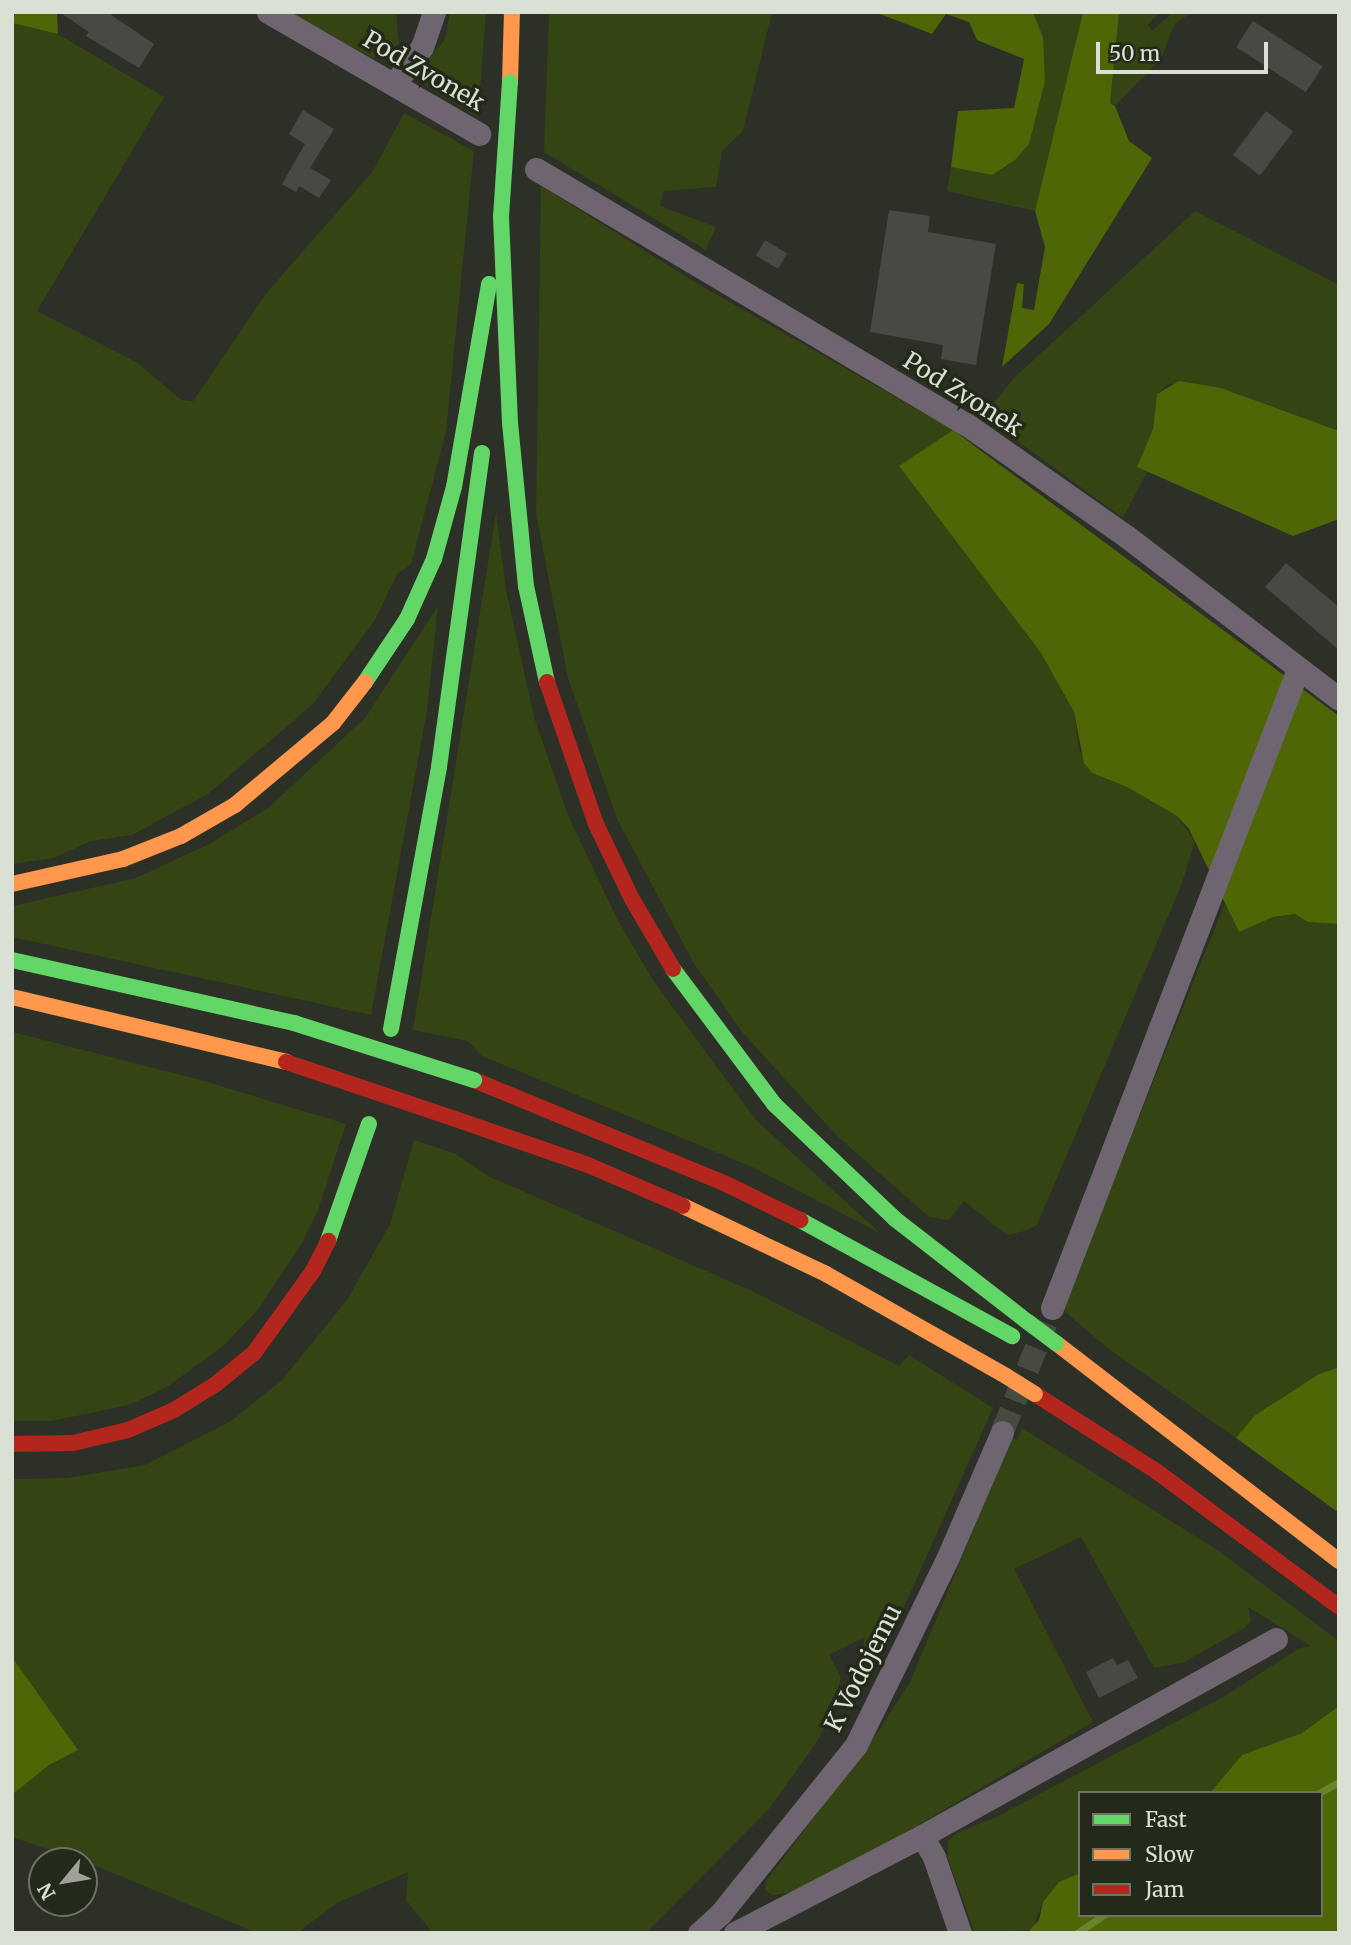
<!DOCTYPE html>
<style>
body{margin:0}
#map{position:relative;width:1351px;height:1945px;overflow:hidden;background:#2c3026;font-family:Merriweather,serif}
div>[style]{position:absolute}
.green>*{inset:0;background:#354413}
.forest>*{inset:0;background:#4e6605}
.stream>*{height:7px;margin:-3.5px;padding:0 3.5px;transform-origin:3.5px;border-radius:3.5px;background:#68842c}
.building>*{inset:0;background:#474a42;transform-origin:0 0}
.street-tunnel>*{height:23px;margin-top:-11.5px;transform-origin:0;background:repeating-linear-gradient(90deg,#464a40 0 23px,transparent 0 34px)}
.street>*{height:23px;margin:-11.5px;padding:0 11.5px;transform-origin:11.5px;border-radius:11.5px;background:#6e6571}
.fast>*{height:16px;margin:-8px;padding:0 8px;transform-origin:8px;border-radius:8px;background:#63d668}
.slow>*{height:16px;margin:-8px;padding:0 8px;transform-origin:8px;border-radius:8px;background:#ff974d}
.jam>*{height:16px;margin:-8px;padding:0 8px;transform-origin:8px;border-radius:8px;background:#b3261e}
.fast-bridge>*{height:16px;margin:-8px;padding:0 8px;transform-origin:8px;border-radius:8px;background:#63d668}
.slow-bridge>*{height:16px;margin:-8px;padding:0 8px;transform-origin:8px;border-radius:8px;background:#ff974d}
.jam-bridge>*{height:16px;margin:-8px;padding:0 8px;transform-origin:8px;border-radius:8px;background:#b3261e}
span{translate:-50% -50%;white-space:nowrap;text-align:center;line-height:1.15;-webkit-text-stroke:7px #232a19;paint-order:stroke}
.street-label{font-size:24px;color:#dbe0d5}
.frame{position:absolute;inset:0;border:14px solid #dbe0d5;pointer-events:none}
.legend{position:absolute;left:1078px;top:1791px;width:245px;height:126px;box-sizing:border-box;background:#232a19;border:2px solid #6d7364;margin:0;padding:9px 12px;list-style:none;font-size:21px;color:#dbe0d5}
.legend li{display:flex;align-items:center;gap:14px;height:35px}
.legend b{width:35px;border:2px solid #6d7364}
.north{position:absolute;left:28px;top:1847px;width:70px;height:70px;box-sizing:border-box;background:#232a19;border:2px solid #6d7364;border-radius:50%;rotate:240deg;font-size:19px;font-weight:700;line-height:28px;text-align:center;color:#dbe0d5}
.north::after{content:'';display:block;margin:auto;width:24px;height:32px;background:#9ea298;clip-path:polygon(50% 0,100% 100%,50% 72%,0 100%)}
.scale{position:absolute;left:1096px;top:42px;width:172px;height:32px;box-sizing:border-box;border:4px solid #dbe0d5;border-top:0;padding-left:9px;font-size:21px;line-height:24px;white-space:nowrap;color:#dbe0d5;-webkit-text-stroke:5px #232a19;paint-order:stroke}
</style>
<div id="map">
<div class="green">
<div style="clip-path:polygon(287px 12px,396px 12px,399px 44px,373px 58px)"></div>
<div style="clip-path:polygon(450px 12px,486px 12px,478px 117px,418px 81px,419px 72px,445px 39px)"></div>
<div style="clip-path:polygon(549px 12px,772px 12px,743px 131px,722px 151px,716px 187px,664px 191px,660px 206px,716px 227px,706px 250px,544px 152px)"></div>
<div style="clip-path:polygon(1033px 12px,1083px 12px,1035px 211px,947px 191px,951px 167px,992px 175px,1015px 160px,1043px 37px)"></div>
<div style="clip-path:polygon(1119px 12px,1161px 12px,1148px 24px,1152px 31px,1173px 12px,1194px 12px,1175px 23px,1160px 60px,1115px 106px,1110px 103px,1107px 91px)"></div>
<div style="clip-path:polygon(12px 23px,58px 34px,164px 97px,37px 311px,138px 363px,181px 400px,193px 401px,268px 291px,373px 171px,404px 113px,474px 151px,446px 432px,411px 564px,397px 574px,375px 620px,312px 705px,208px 794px,132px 835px,91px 841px,54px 858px,12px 864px)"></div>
<div style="clip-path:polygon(541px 186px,693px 281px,953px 430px,899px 466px,1041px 653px,1074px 712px,1079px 749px,1092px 773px,1127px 787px,1177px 816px,1195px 841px,1181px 886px,1037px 1225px,1025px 1231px,1007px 1235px,964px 1201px,949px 1220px,929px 1217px,837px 1136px,742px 1032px,693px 962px,617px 819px,568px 678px,536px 514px)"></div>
<div style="clip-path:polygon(1195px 211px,1339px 285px,1339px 431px,1221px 388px,1168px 384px,1157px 394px,1153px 429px,1138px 466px,1147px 472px,1123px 518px,983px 416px,1013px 379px)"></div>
<div style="clip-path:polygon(496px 513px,506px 590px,534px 717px,568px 815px,617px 919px,654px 982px,756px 1120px,880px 1233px,750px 1166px,482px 1056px,468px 1041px,413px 1030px)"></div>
<div style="clip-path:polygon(438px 606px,427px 711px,371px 1015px,12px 937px,12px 906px,136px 878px,211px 843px,268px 808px,365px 718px)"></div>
<div style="clip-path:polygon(1225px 903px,1239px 932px,1273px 917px,1295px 914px,1309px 922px,1339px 924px,1339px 1367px,1319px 1374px,1254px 1416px,1236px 1438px,1106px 1347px,1062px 1309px)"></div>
<div style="clip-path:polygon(12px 1032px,194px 1078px,346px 1124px,318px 1210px,302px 1243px,257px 1311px,223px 1346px,167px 1387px,129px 1405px,52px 1421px,12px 1421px)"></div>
<div style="clip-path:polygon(414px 1140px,456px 1154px,490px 1177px,752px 1291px,899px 1366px,909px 1355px,993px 1408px,878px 1665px,862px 1652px,865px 1637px,829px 1655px,841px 1677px,830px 1720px,814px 1746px,769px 1809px,646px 1933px,433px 1933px,406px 1900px,408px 1872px,337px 1903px,297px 1933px,257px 1933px,84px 1861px,12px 1837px,12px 1795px,49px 1765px,78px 1750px,12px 1657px,12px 1479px,67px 1478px,145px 1465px,231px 1421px,282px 1380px,347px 1300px,390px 1224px)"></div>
<div style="clip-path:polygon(1022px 1428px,1219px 1551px,1339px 1641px,1339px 1706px,1302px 1733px,1242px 1755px,1210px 1793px,1080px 1793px,1080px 1873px,1059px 1882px,1043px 1902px,1032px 1930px,975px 1933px,948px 1859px,948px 1841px,955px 1834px,996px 1817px,1223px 1697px,1298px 1649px,1311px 1646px,1248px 1607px,1251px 1620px,1245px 1628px,1184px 1662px,1154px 1668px,1081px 1537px,1014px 1569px,1093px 1722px,891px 1841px,789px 1893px,772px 1895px,765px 1890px,766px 1881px,876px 1735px,910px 1682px,1012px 1438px,1017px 1440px)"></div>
</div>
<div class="forest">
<div style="clip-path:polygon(12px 12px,57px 12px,58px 34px,12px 23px)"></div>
<div style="clip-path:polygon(875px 12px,1033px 12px,1043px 37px,1045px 81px,1029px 144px,1015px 160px,992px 175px,951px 167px,958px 111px,1014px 108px,1024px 59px,977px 40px,969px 22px,946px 14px,932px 34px)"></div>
<div style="clip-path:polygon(1083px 12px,1119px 12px,1110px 103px,1115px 106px,1129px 141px,1152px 158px,1049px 324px,1002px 367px,1017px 283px,1024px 284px,1022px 308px,1034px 310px,1045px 247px,1035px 211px)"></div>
<div style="clip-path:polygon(1179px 381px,1221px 388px,1339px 431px,1339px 519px,1293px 536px,1137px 467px,1153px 429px,1157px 394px)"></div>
<div style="clip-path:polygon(953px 430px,1339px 716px,1339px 924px,1308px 922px,1295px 914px,1273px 917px,1239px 932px,1189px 829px,1177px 816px,1127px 787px,1092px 773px,1084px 763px,1074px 712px,1041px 653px,899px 466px)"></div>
<div style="clip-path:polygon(1339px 1367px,1339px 1513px,1236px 1438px,1254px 1416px,1319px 1374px)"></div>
<div style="clip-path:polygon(12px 1657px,78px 1750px,49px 1765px,12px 1795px)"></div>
<div style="clip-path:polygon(1339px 1706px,1339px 1933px,1027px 1933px,1039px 1920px,1043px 1902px,1059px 1882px,1080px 1873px,1080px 1915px,1321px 1915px,1321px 1793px,1210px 1793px,1242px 1755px,1302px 1733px)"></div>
</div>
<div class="stream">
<div style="left:1319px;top:1793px;width:23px;rotate:-29deg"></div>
<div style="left:1077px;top:1933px;width:32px;rotate:-34deg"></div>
</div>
<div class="building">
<div style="clip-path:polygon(59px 12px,107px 12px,154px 44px,139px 68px,86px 36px,89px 32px)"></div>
<div style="left:1253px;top:21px;width:83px;height:31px;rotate:33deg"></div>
<div style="clip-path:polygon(303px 110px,334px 129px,310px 168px,331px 180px,319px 198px,299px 186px,296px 192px,282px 184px,305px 144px,289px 134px)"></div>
<div style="left:1266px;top:111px;width:34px;height:55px;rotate:37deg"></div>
<div style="clip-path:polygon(889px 210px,930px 216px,928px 232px,996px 244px,976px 365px,941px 359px,943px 345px,870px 332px)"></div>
<div style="left:765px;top:240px;width:26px;height:18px;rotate:31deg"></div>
<div style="clip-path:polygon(1286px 563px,1339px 607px,1339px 650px,1265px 587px)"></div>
<div style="clip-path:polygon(1113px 1658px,1117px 1665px,1128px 1660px,1138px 1678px,1099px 1698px,1086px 1672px)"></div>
</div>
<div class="street-tunnel">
<div style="left:1002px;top:1432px;width:118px;rotate:-68deg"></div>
</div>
<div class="street">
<div style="left:268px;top:12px;width:244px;rotate:30deg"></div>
<div style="left:395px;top:83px;width:45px;rotate:-53.1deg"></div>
<div style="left:422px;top:47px;width:37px;rotate:-71deg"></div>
<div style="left:536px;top:169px;width:500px;rotate:30.7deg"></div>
<div style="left:966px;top:424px;width:195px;rotate:35deg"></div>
<div style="left:1126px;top:536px;width:268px;rotate:37.4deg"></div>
<div style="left:1052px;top:1308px;width:685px;rotate:-68.94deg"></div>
<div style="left:922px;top:1836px;width:405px;rotate:-29.1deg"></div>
<div style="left:699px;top:1933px;width:30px;rotate:-42deg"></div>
<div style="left:721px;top:1913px;width:216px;rotate:-51.2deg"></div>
<div style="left:856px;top:1745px;width:209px;rotate:-63.9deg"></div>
<div style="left:948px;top:1557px;width:136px;rotate:-66.6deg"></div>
<div style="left:735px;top:1933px;width:211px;rotate:-27.4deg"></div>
<div style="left:922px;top:1836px;width:24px;rotate:60deg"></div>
<div style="left:934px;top:1857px;width:80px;rotate:71.1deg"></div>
</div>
<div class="fast">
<div style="left:501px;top:217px;width:206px;rotate:87.5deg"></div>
<div style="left:510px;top:423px;width:164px;rotate:84.4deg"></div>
<div style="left:526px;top:586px;width:98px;rotate:77.7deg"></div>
<div style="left:365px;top:682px;width:76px;rotate:-56.3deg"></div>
<div style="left:407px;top:619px;width:66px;rotate:-65.8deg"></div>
<div style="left:434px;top:559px;width:75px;rotate:-74.5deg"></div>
<div style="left:454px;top:487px;width:206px;rotate:-80.2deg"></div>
<div style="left:12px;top:960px;width:289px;rotate:12.6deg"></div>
<div style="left:673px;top:969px;width:169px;rotate:53.2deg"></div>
<div style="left:774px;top:1104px;width:167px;rotate:43.5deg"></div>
<div style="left:895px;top:1219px;width:168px;rotate:37.8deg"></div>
<div style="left:391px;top:1029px;width:266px;rotate:-79.6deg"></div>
<div style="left:439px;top:767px;width:317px;rotate:-82.2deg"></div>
<div style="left:800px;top:1220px;width:242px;rotate:28.7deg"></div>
<div style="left:328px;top:1241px;width:124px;rotate:-70.7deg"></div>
</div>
<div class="slow">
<div style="left:510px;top:82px;width:70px;rotate:-88.4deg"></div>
<div style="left:12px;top:884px;width:114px;rotate:-12.7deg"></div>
<div style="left:123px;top:859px;width:62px;rotate:-21.6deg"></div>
<div style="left:181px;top:836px;width:62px;rotate:-29.9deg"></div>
<div style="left:235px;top:805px;width:128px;rotate:-39.9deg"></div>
<div style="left:333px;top:723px;width:52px;rotate:-52deg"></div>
<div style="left:12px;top:997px;width:282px;rotate:13.3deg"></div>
<div style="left:683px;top:1206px;width:158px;rotate:25.4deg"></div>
<div style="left:826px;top:1274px;width:207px;rotate:29.5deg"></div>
<div style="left:1056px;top:1343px;width:357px;rotate:37.6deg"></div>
</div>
<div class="jam">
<div style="left:547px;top:682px;width:150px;rotate:71deg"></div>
<div style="left:596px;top:824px;width:83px;rotate:64.4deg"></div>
<div style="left:632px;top:899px;width:81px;rotate:59.6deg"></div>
<div style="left:474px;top:1080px;width:270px;rotate:22.4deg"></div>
<div style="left:724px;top:1183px;width:85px;rotate:26deg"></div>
<div style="left:464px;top:1122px;width:131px;rotate:19.1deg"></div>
<div style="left:588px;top:1165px;width:103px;rotate:23.3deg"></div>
<div style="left:1035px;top:1394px;width:143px;rotate:32.5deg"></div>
<div style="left:1156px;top:1471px;width:228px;rotate:36.6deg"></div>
<div style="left:12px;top:1444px;width:61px;rotate:-0.9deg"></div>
<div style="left:73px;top:1443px;width:57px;rotate:-13.3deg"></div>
<div style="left:128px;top:1430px;width:50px;rotate:-23.5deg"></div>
<div style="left:174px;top:1410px;width:49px;rotate:-31.8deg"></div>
<div style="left:216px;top:1384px;width:49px;rotate:-39.2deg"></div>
<div style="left:254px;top:1353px;width:101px;rotate:-54.3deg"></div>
<div style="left:313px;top:1271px;width:34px;rotate:-63deg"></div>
</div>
<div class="fast-bridge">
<div style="left:501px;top:217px;width:135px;rotate:-86.2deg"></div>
<div style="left:294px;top:1023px;width:189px;rotate:17.6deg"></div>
<div style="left:1028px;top:1322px;width:35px;rotate:37deg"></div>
</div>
<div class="slow-bridge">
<div style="left:1006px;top:1376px;width:34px;rotate:32deg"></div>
</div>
<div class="jam-bridge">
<div style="left:286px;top:1062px;width:188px;rotate:18.6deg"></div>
</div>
<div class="street-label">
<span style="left:424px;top:71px;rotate:30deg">Pod Zvonek</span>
<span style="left:963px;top:394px;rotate:32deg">Pod Zvonek</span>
<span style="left:863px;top:1668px;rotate:-63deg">K Vodojemu</span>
</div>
<div class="frame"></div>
<ul class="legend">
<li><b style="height:9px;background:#63d668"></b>Fast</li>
<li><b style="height:9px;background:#ff974d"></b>Slow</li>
<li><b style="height:9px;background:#b3261e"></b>Jam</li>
</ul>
<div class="north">N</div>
<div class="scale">50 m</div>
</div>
